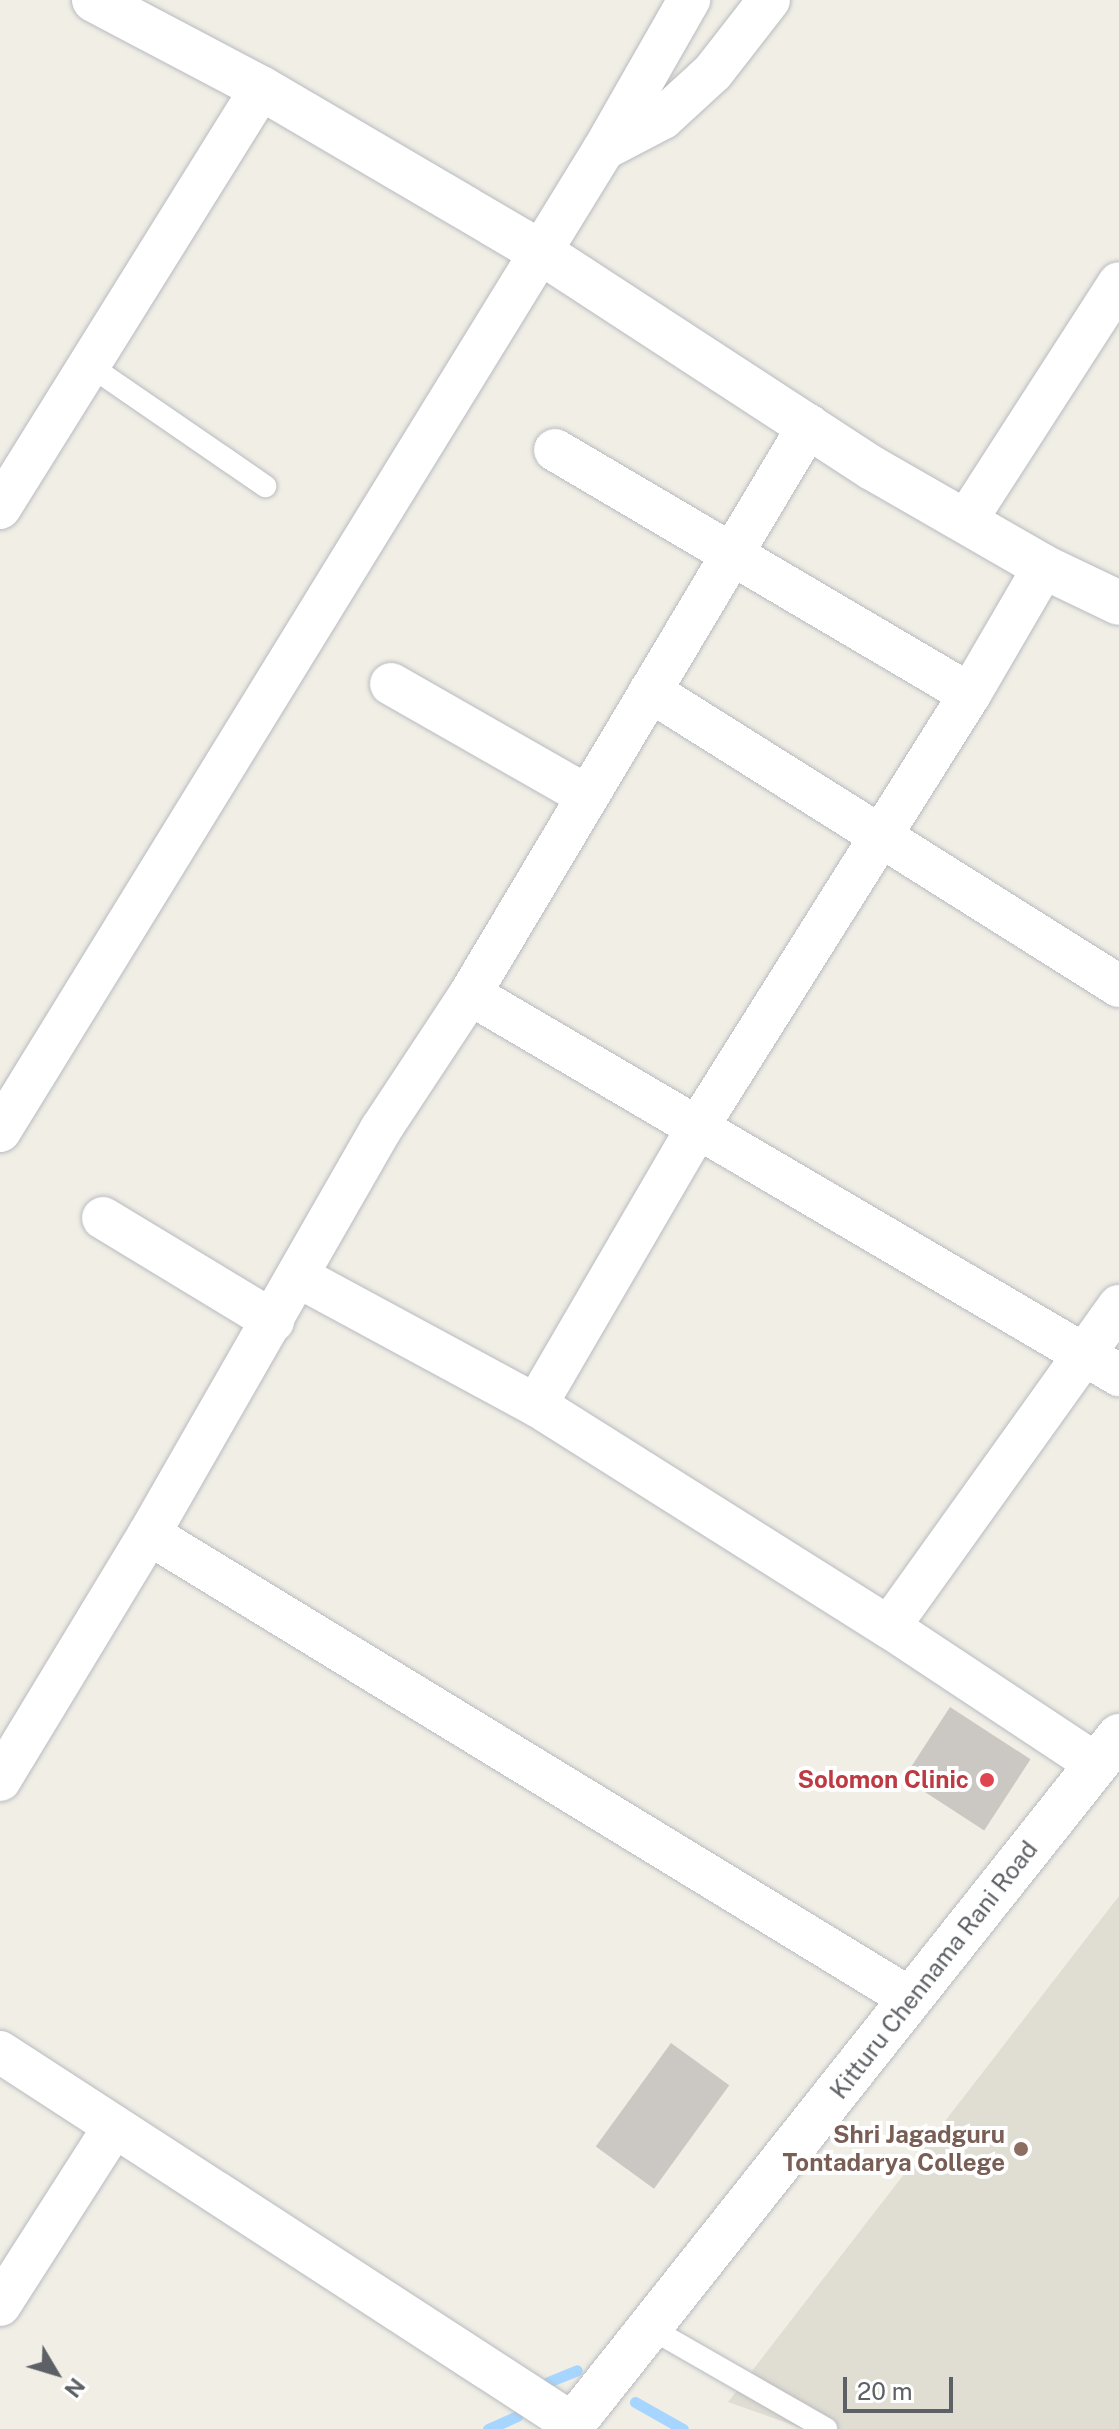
<!DOCTYPE html>
<style>
body{margin:0}
#map{position:relative;width:1119px;height:2429px;overflow:hidden;background:#f0eee5;font-family:"Public Sans",sans-serif}
div>[style]{position:absolute}
.education>*{inset:0;background:#e0ddd3}
.stream>*{height:11px;margin:-5.5px;padding:0 5.5px;transform-origin:5.5px;border-radius:5.5px;background:#a6d6ff}
.building>*{inset:0;background:#cbc8c3;transform-origin:0 0}
.roads{filter:drop-shadow(0 0 2px #b8bbc0) drop-shadow(0 0 2px #b8bbc0)}
.service>*{height:22px;margin:-11px;padding:0 11px;transform-origin:11px;border-radius:11px;background:#fff}
.minor>*{height:42px;margin:-21px;padding:0 21px;transform-origin:21px;border-radius:21px;background:#fff}
.tertiary>*{height:44px;margin:-22px;padding:0 22px;transform-origin:22px;border-radius:22px;background:#fff}
.dots>*{width:22px;height:22px;translate:-50% -50%;box-sizing:border-box;border:4px solid #fff;border-radius:50%}
span{translate:-50% -50%;white-space:nowrap;text-align:center;line-height:1.15;-webkit-text-stroke:8px #fff;paint-order:stroke}
.health-label{font-size:24px;color:#be3a42;font-weight:700}
.right{translate:-100% -50%;text-align:right}
.street-label{font-size:24px;color:#5d6166}
.education-label{font-size:24px;color:#785e54;font-weight:700}
.north{position:absolute;left:16px;top:2333px;width:80px;height:80px;-webkit-text-stroke:6px #fff;paint-order:stroke;rotate:128deg;font-size:22px;font-weight:700;line-height:32px;text-align:center;color:#5d6166}
.north::after{content:'';display:block;margin:auto;width:28px;height:36px;background:#5d6166;clip-path:polygon(50% 0,100% 100%,50% 72%,0 100%)}
.scale{position:absolute;left:843px;top:2377px;width:110px;height:36px;box-sizing:border-box;border:4px solid #5d6166;border-top:0;padding-left:10px;font-size:24px;line-height:28px;white-space:nowrap;color:#5d6166;-webkit-text-stroke:6px #fff;paint-order:stroke}
</style>
<div id="map">
<div class="education">
<div style="clip-path:polygon(1119px 1896px,1119px 2429px,804px 2429px,728px 2402px)"></div>
</div>
<div class="stream">
<div style="left:548px;top:2382px;width:31px;rotate:-22deg"></div>
<div style="left:635px;top:2402px;width:55px;rotate:29.4deg"></div>
<div style="left:488px;top:2429px;width:32px;rotate:-24deg"></div>
</div>
<div class="building">
<div style="left:950px;top:1707px;width:96px;height:85px;rotate:33deg"></div>
<div style="left:671px;top:2043px;width:72px;height:128px;rotate:36deg"></div>
</div>
<div class="roads">
<div class="service">
<div style="left:89px;top:365px;width:214px;rotate:34.5deg"></div>
<div style="left:650px;top:2328px;width:203px;rotate:29.8deg"></div>
</div>
<div class="minor">
<div style="left:604px;top:149px;width:67px;rotate:-27.7deg"></div>
<div style="left:663px;top:118px;width:68px;rotate:-42.6deg"></div>
<div style="left:713px;top:72px;width:91px;rotate:-52.1deg"></div>
<div style="left:555px;top:450px;width:481px;rotate:30.5deg"></div>
<div style="left:0;top:508px;width:494px;rotate:-58.1deg"></div>
<div style="left:965px;top:522px;width:284px;rotate:-57.2deg"></div>
<div style="left:391px;top:684px;width:226px;rotate:29.7deg"></div>
<div style="left:650px;top:691px;width:554px;rotate:32.17deg"></div>
<div style="left:470px;top:994px;width:753px;rotate:30.42deg"></div>
<div style="left:0;top:1131px;width:1153px;rotate:-58.41deg"></div>
<div style="left:604px;top:149px;width:172px;rotate:-60.3deg"></div>
<div style="left:103px;top:1218px;width:199px;rotate:31.2deg"></div>
<div style="left:299px;top:1277px;width:269px;rotate:28.4deg"></div>
<div style="left:536px;top:1405px;width:417px;rotate:32.2deg"></div>
<div style="left:889px;top:1627px;width:248px;rotate:33.5deg"></div>
<div style="left:536px;top:1405px;width:324px;rotate:-59.8deg"></div>
<div style="left:699px;top:1125px;width:509px;rotate:-57.84deg"></div>
<div style="left:970px;top:694px;width:147px;rotate:-59.8deg"></div>
<div style="left:149px;top:1534px;width:893px;rotate:31.39deg"></div>
<div style="left:889px;top:1627px;width:395px;rotate:-54.4deg"></div>
<div style="left:0;top:1780px;width:288px;rotate:-58.8deg"></div>
<div style="left:149px;top:1534px;width:467px;rotate:-60.2deg"></div>
<div style="left:381px;top:1129px;width:162px;rotate:-56.6deg"></div>
<div style="left:470px;top:994px;width:662px;rotate:-59.21deg"></div>
<div style="left:0;top:2052px;width:683px;rotate:32.99deg"></div>
<div style="left:0;top:2305px;width:211px;rotate:-57.4deg"></div>
</div>
<div class="tertiary">
<div style="left:94px;top:0;width:189px;rotate:27.8deg"></div>
<div style="left:261px;top:88px;width:322px;rotate:30.4deg"></div>
<div style="left:539px;top:251px;width:397px;rotate:33.1deg"></div>
<div style="left:872px;top:468px;width:198px;rotate:29.9deg"></div>
<div style="left:1044px;top:567px;width:83px;rotate:25.6deg"></div>
<div style="left:569px;top:2429px;width:885px;rotate:-51.56deg"></div>
</div>
</div>
<div class="dots">
<div style="left:987px;top:1780px;background:#e0444e"></div>
<div style="left:1021px;top:2149px;background:#8d6e63"></div>
</div>
<div class="health-label">
<span class="right" style="left:969px;top:1780px">Solomon Clinic</span>
</div>
<div class="street-label">
<span style="left:934px;top:1970px;rotate:-52deg">Kitturu Chennama Rani Road</span>
</div>
<div class="education-label">
<span class="right" style="left:1005px;top:2149px">Shri Jagadguru<br>Tontadarya College</span>
</div>
<div class="north">N</div>
<div class="scale">20 m</div>
</div>
